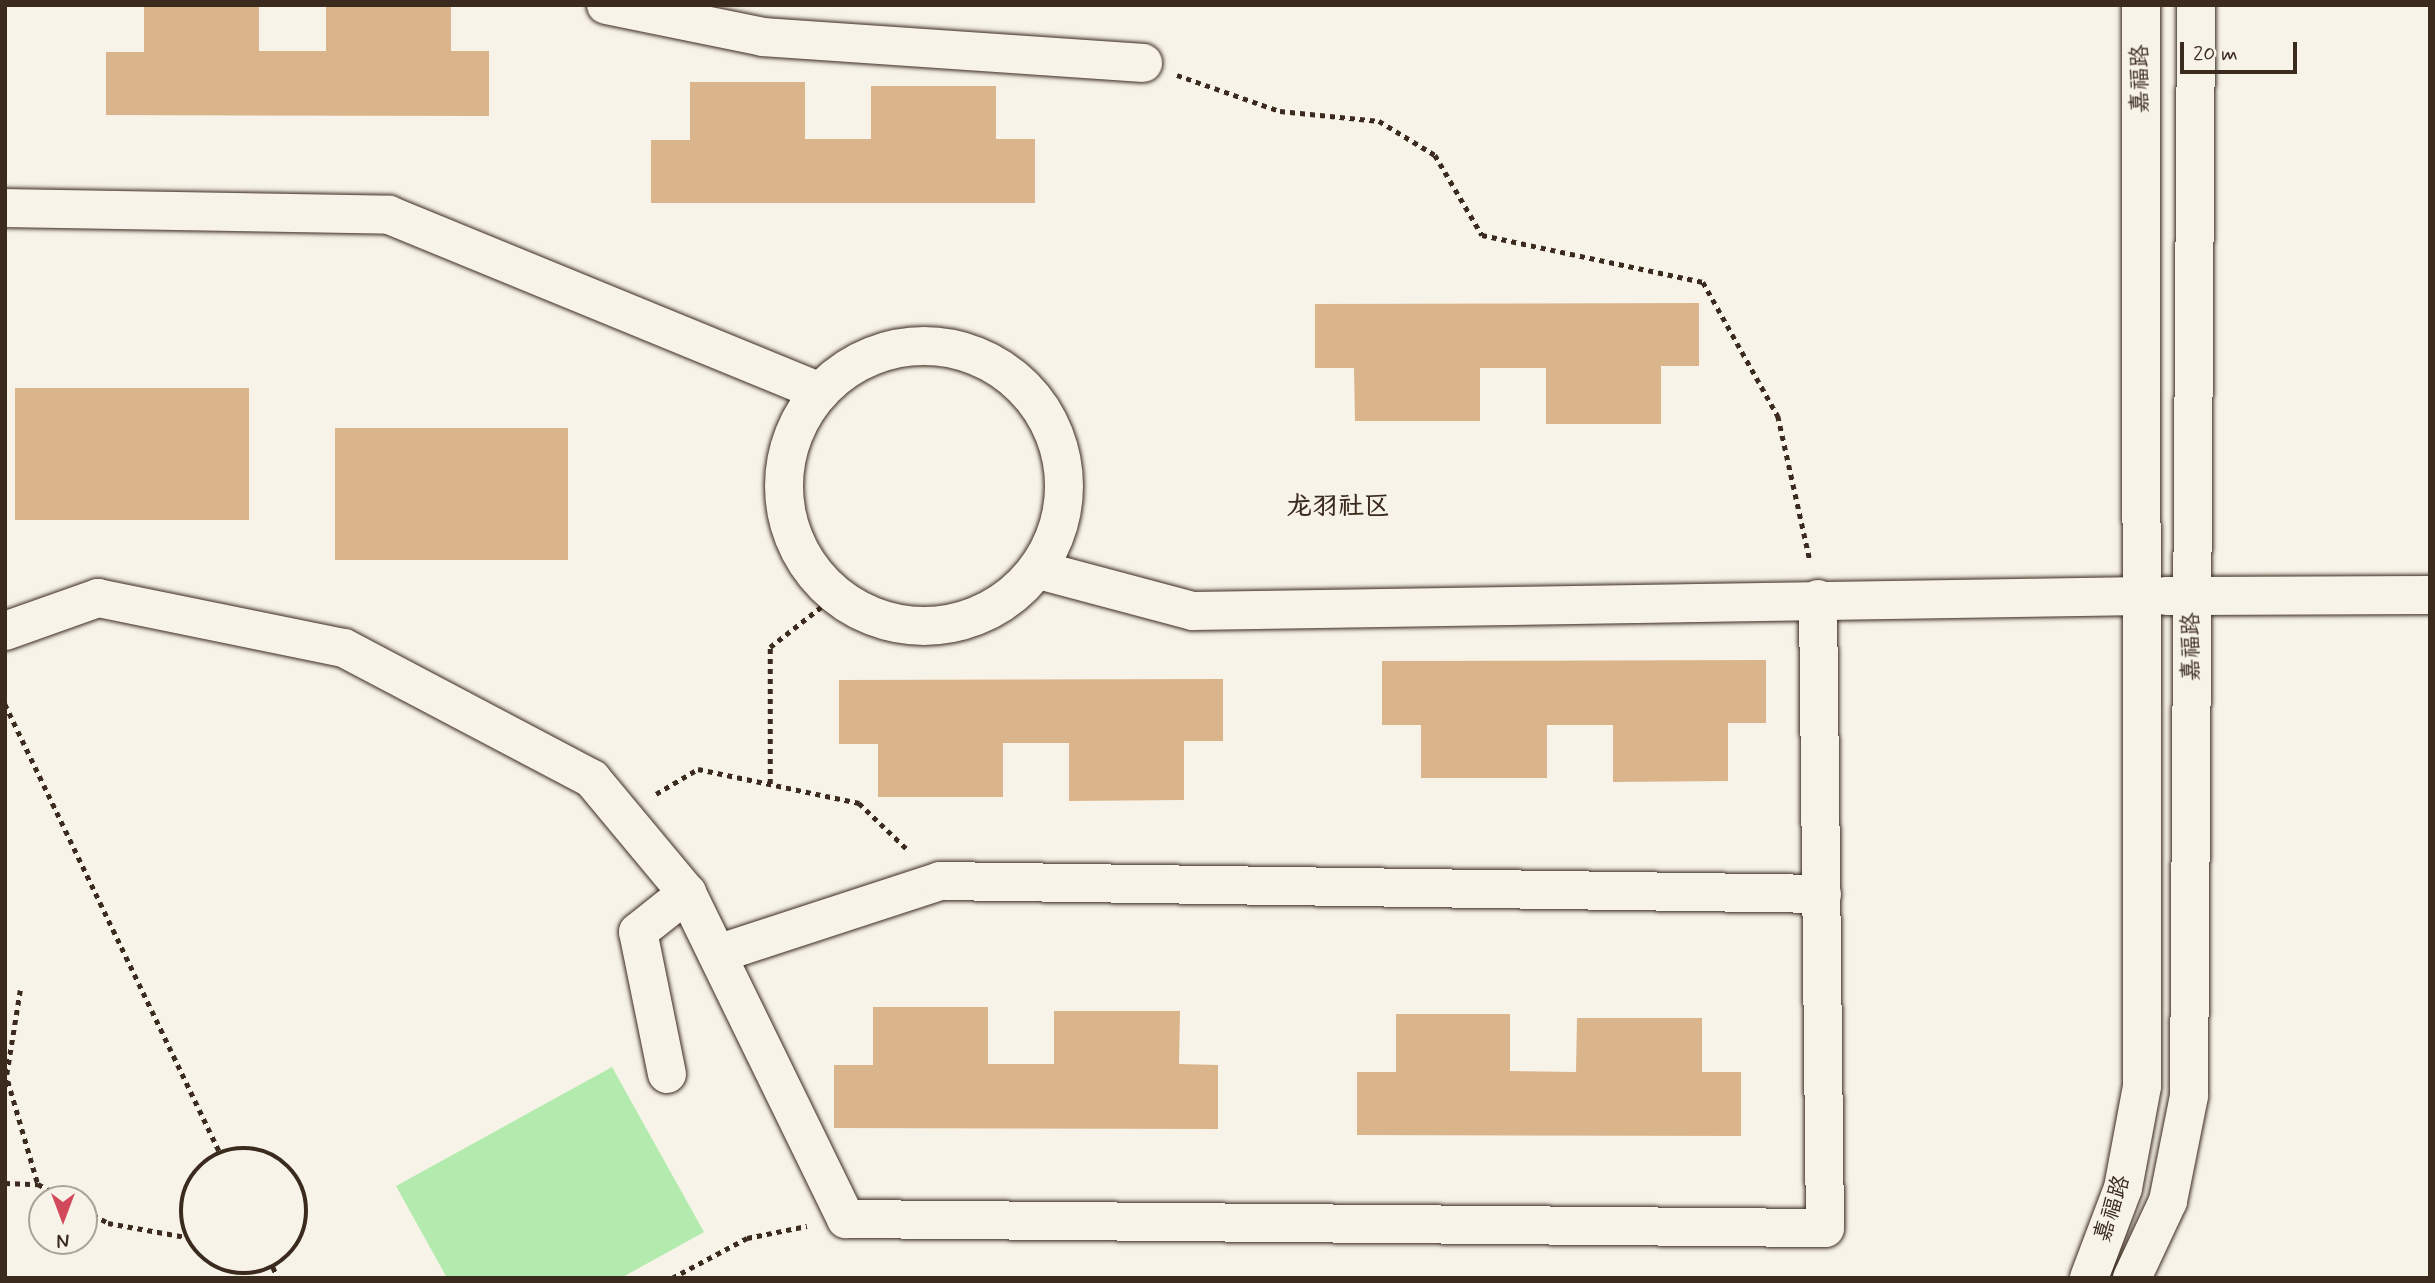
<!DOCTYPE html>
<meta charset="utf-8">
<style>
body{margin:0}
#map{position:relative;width:2435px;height:1283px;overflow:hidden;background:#f7f3e8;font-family:Mynerve,"LXGW WenKai TC",sans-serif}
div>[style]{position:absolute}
.green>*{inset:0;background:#b3ebaf}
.building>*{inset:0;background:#dab58b;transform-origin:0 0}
.path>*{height:4.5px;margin-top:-2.25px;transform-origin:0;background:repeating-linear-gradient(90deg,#3b2a1e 0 5px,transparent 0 10px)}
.path>.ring{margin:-2.25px;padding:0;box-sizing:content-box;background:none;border:4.5px solid #3b2a1e;border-radius:50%}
.roads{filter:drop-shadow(0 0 2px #3b2a1e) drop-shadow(0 0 2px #3b2a1e)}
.street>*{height:38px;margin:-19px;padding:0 19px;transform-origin:19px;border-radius:19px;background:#f7f3e8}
.street>.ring{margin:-19px;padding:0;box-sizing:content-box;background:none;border:38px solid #f7f3e8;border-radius:50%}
.secondary>*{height:38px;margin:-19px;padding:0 19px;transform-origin:19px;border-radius:19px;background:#f7f3e8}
span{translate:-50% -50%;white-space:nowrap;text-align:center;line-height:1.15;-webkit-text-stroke:5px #f7f3e8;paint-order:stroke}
.street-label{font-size:23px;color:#3b2a1e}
.quarter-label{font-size:26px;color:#3b2a1e;font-weight:700}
.frame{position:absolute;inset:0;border:7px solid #3b2a1e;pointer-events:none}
.north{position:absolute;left:28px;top:1185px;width:70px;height:70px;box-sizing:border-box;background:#f7f3e8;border:2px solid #aca397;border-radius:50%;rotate:180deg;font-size:19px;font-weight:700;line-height:28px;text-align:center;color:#3b2a1e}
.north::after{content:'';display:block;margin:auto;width:24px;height:32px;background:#d1495b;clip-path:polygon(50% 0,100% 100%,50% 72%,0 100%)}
.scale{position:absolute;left:2180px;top:42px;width:117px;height:32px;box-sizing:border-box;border:4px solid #3b2a1e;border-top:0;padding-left:9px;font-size:21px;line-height:24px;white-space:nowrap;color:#3b2a1e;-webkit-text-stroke:5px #f7f3e8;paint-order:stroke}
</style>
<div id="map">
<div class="green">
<div style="clip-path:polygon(612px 1067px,704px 1232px,621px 1278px,447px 1278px,396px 1186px)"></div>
</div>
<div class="building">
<div style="clip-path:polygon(144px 5px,259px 5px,259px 51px,326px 51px,326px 5px,451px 5px,451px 51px,489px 51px,489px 116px,106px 115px,106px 52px,144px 52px)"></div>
<div style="clip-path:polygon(690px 82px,805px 82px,805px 139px,871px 139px,871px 86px,996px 86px,996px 139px,1035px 139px,1035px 203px,651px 203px,651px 140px,690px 140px)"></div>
<div style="clip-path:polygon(1699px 303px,1699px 366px,1661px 366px,1661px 424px,1546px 424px,1546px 368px,1480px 368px,1480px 421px,1355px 421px,1354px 368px,1315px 368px,1315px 304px)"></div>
<div style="left:249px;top:388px;width:132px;height:234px;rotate:90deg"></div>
<div style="left:568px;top:428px;width:132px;height:233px;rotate:90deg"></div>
<div style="clip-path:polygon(1766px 660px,1766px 723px,1728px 723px,1728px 781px,1613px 782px,1613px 725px,1547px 725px,1547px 778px,1421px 778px,1421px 725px,1382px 725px,1382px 661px)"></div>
<div style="clip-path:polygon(1223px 679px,1223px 741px,1184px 741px,1184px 800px,1069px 801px,1069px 743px,1003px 743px,1003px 797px,878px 797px,878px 744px,839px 744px,839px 680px)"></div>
<div style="clip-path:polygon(873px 1007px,988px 1007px,988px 1064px,1054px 1064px,1054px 1011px,1180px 1011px,1179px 1064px,1218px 1065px,1218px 1129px,834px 1128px,834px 1065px,873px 1065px)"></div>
<div style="clip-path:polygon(1396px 1014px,1510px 1014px,1510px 1071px,1576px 1072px,1577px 1018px,1702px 1018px,1702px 1072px,1741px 1072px,1741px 1136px,1357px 1135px,1357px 1072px,1396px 1072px)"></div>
</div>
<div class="path">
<div style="left:1177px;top:75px;width:109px;rotate:19.3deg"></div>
<div style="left:1280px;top:111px;width:100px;rotate:5.8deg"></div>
<div style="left:1379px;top:121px;width:66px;rotate:31.3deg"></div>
<div style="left:1435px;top:155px;width:93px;rotate:59.6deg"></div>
<div style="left:1482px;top:235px;width:226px;rotate:12deg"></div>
<div style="left:1703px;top:282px;width:154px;rotate:60.8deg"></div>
<div style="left:1778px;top:416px;width:148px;rotate:77.5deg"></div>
<div style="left:5px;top:704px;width:497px;rotate:64.4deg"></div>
<div style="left:770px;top:784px;width:137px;rotate:-90deg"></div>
<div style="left:770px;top:647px;width:83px;rotate:-38.1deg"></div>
<div style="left:656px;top:794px;width:49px;rotate:-30.8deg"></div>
<div style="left:698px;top:769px;width:165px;rotate:11.9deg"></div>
<div style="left:859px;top:803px;width:69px;rotate:43.8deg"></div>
<div style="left:8px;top:1081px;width:107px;rotate:73.8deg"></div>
<div style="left:5px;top:1084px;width:95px;rotate:-80.9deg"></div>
<div class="ring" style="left:181px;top:1148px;width:121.5px;height:121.5px"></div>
<div style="left:5px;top:1183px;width:33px;rotate:2deg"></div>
<div style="left:38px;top:1184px;width:31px;rotate:29deg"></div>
<div style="left:84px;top:1210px;width:27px;rotate:28deg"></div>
<div style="left:108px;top:1223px;width:79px;rotate:10.2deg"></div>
<div style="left:273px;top:1267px;width:12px;rotate:66deg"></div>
<div style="left:672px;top:1278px;width:85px;rotate:-28.1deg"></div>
<div style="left:747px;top:1238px;width:61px;rotate:-11.3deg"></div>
</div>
<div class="roads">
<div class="street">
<div style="left:606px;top:5px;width:160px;rotate:11.5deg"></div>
<div style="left:763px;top:37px;width:381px;rotate:3.9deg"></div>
<div style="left:5px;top:208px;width:384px;rotate:1deg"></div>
<div style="left:389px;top:215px;width:466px;rotate:22.3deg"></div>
<div class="ring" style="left:784px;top:346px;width:242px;height:242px"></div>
<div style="left:1039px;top:570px;width:159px;rotate:14.9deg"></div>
<div style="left:1193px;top:611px;width:951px;rotate:-0.9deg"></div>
<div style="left:5px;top:631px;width:99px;rotate:-19.5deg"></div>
<div style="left:98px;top:598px;width:251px;rotate:11.5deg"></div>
<div style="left:344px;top:648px;width:280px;rotate:27.8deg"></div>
<div style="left:592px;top:779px;width:148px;rotate:50.2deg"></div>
<div style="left:687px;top:893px;width:363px;rotate:64deg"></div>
<div style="left:846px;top:1219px;width:979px;rotate:0.53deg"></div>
<div style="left:1825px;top:1228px;width:629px;rotate:-90.64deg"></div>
<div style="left:717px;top:954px;width:235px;rotate:-18.1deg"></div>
<div style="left:940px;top:881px;width:882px;rotate:0.84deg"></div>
<div style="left:667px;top:1074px;width:145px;rotate:-101.5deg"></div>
<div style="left:638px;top:932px;width:63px;rotate:-38.5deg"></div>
</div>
<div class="secondary">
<div style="left:2166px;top:596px;width:264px;rotate:-0.2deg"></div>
<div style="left:2089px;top:1278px;width:96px;rotate:-69.3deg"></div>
<div style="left:2123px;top:1188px;width:104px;rotate:-79.4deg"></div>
<div style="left:2142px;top:1086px;width:1081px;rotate:-90.05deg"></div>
<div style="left:2132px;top:1278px;width:85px;rotate:-64.9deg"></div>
<div style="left:2168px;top:1201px;width:107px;rotate:-78.7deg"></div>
<div style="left:2189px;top:1096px;width:1091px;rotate:-89.63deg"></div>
</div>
</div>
<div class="street-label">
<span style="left:2141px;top:79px;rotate:-90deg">嘉福路</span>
<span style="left:2192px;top:647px;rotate:-90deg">嘉福路</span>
<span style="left:2113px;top:1209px;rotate:-72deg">嘉福路</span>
</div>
<div class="quarter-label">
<span style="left:1338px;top:508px">龙羽社区</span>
</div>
<div class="frame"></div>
<div class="north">N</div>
<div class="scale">20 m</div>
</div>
